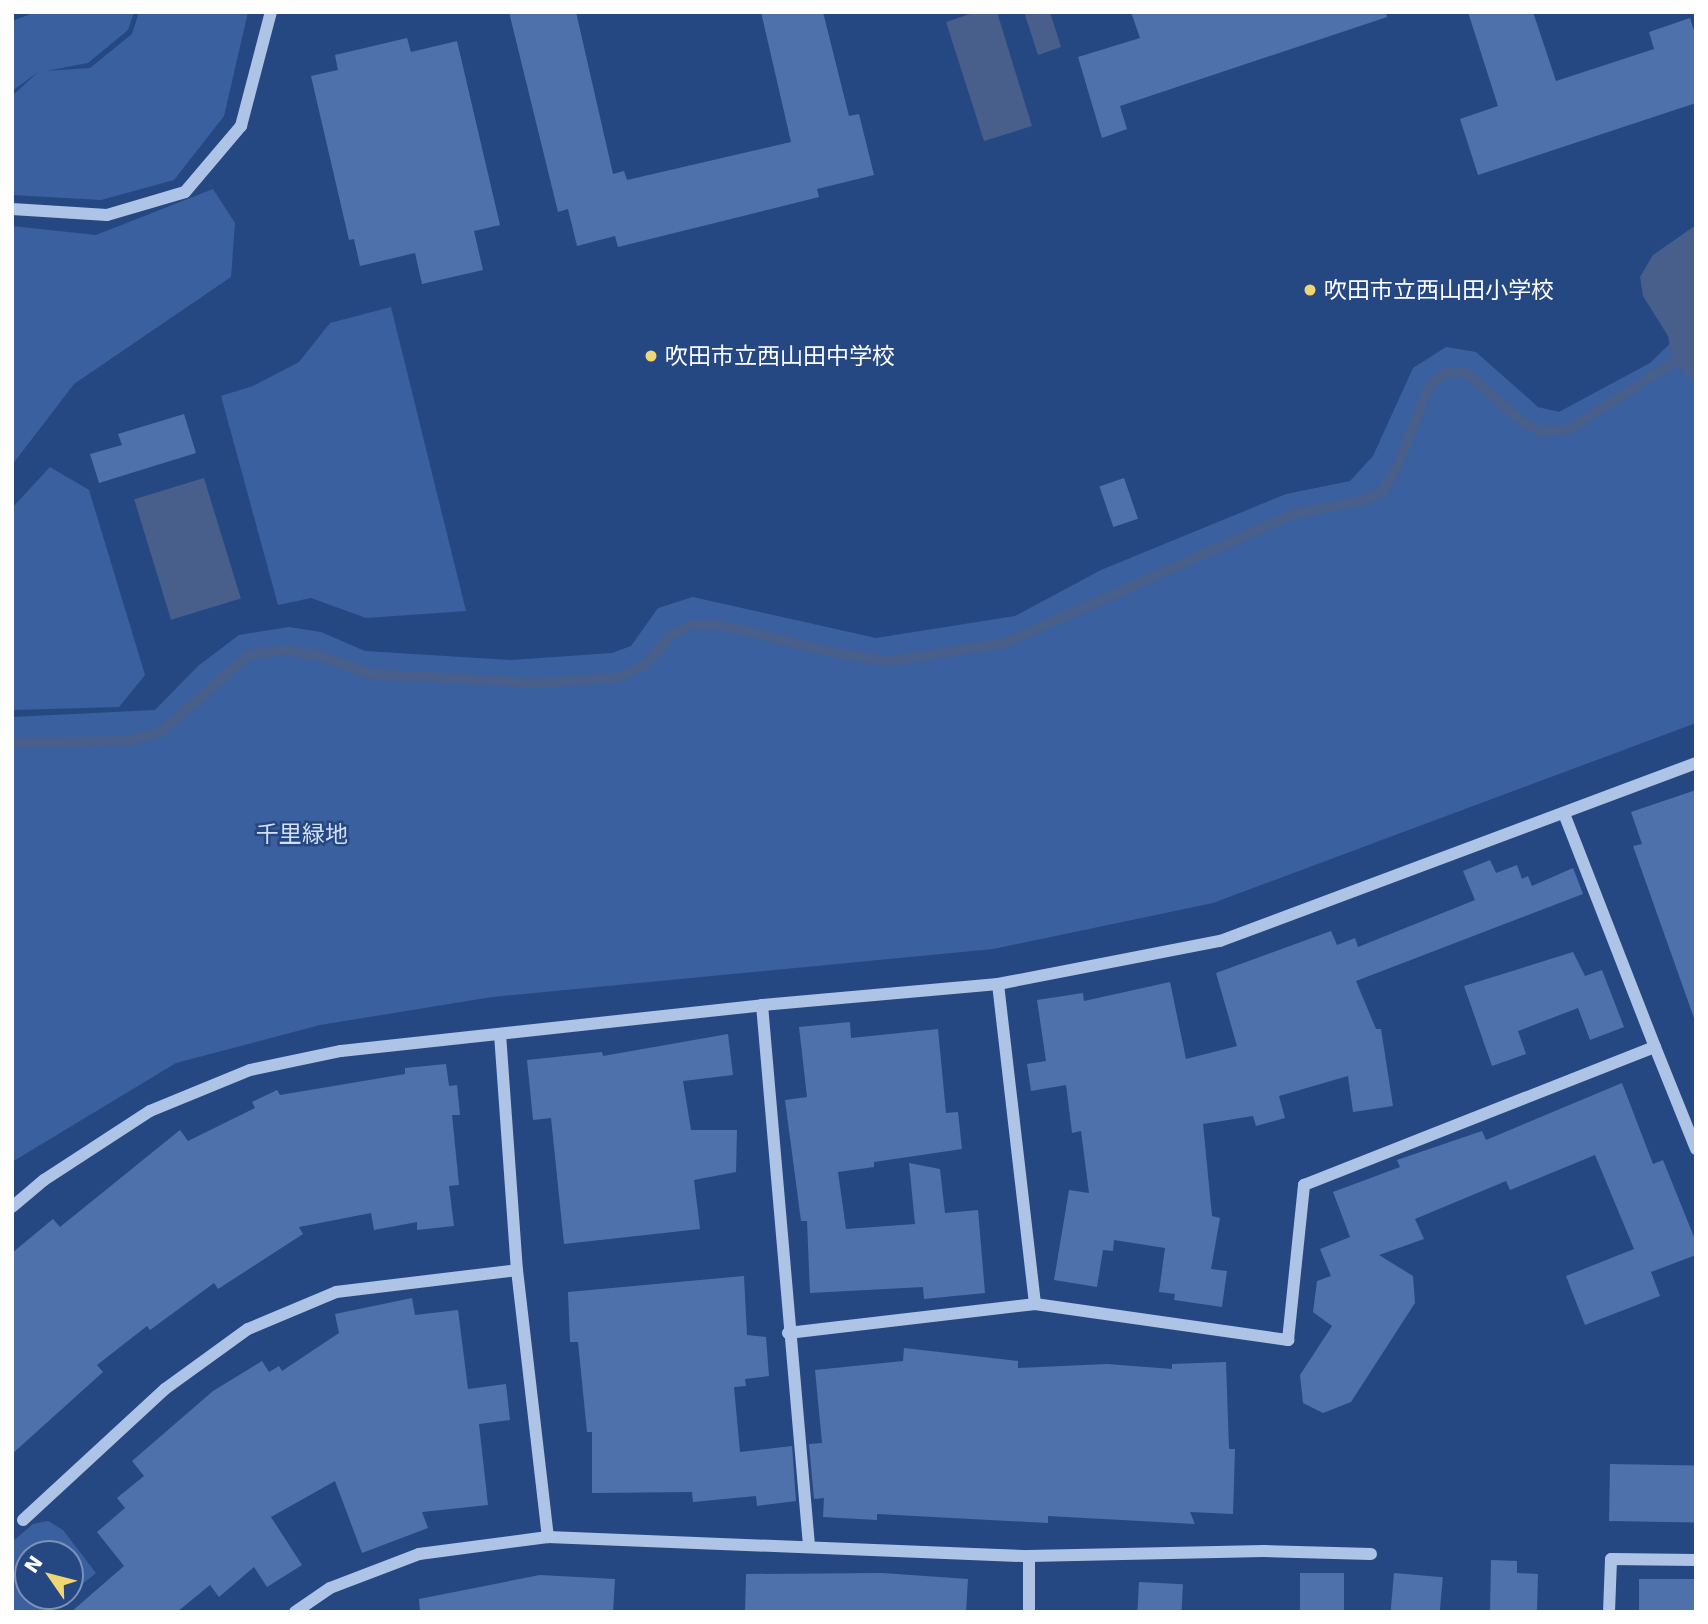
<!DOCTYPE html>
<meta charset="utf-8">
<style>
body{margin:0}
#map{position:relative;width:1708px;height:1624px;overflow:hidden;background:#264882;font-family:"DejaVu Sans","Noto Sans JP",sans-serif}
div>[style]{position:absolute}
.green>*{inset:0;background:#3a609f}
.water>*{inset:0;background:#475f8a;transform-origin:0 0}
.stream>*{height:10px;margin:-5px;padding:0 5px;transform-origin:5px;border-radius:5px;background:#475f8a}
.building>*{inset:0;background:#4e71ab;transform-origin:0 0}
.minor>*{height:12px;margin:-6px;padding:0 6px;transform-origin:6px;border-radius:6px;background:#aec4e7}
.dots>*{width:19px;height:19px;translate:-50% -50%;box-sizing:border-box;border:4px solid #264882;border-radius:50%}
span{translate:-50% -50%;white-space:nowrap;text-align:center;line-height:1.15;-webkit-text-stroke:5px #264882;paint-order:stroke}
.poi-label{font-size:23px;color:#fff}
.left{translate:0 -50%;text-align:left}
.park-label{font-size:23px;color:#d2dff5}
.frame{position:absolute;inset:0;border:14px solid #fff;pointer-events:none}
.north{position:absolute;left:14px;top:1540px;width:70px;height:70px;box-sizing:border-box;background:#264882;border:2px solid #7d91b4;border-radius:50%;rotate:305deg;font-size:19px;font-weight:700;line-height:28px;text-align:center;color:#fff}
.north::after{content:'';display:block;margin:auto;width:24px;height:32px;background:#f0d573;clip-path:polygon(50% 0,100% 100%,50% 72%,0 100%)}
</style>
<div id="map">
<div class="green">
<div style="clip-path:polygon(36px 12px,134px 12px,128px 30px,88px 63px,46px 71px,90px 68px,132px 34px,139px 12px,248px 12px,224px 116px,174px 180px,101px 200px,12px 195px,12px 96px,38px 72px,12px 91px,12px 21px)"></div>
<div style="clip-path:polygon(213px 189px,235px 223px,231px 277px,74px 384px,12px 465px,12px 226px,96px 235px)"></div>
<div style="clip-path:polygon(391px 307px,466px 611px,366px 618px,311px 598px,278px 605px,221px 396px,253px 386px,299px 362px,330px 323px)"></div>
<div style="clip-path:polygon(1681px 333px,1696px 349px,1696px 723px,1213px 903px,993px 949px,492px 997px,320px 1025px,176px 1063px,12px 1162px,12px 717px,155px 710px,198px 666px,239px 635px,289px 627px,321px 632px,365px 651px,511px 660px,612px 653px,631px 646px,658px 608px,693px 597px,876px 638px,1015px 616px,1101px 570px,1286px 494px,1350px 481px,1373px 456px,1413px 368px,1446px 347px,1476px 352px,1538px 407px,1559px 412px,1650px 363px)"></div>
<div style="clip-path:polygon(50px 467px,89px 490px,145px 675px,119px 707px,12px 710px,12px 508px)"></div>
<div style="clip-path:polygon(48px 1521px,63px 1530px,96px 1573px,70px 1594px,70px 1554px,28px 1554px,28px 1596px,68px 1596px,49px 1612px,12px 1612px,12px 1542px,33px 1524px)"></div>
</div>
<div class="water">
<div style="clip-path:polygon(976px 12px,997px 12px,1032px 126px,984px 141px,946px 22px)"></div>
<div style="clip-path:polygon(1024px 12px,1050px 12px,1061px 47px,1038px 55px)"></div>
<div style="clip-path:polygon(1696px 225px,1696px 384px,1673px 363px,1668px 336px,1643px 296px,1640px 277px,1653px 255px)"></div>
<div style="left:204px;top:478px;width:126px;height:73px;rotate:73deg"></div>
</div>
<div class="stream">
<div style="left:12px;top:743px;width:116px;rotate:-1deg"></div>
<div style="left:128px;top:741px;width:34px;rotate:-15deg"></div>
<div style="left:161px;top:732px;width:116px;rotate:-41.5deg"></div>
<div style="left:248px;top:655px;width:36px;rotate:-8deg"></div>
<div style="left:284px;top:650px;width:37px;rotate:9deg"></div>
<div style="left:321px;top:656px;width:53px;rotate:19.8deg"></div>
<div style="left:371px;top:674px;width:166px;rotate:3.1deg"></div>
<div style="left:537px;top:683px;width:79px;rotate:-3.6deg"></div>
<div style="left:616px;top:678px;width:32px;rotate:-24deg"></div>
<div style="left:645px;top:665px;width:40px;rotate:-48deg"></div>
<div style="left:672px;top:635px;width:23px;rotate:-29deg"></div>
<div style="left:692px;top:624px;width:33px;rotate:3deg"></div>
<div style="left:725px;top:626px;width:114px;rotate:13.7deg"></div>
<div style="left:836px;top:653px;width:54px;rotate:8.6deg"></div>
<div style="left:889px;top:661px;width:117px;rotate:-8.8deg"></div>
<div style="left:1005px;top:643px;width:316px;rotate:-24.1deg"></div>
<div style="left:1293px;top:514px;width:69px;rotate:-10.8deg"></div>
<div style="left:1361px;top:501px;width:22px;rotate:-22deg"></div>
<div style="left:1381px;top:493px;width:31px;rotate:-58deg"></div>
<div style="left:1397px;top:467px;width:87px;rotate:-68.4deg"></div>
<div style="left:1429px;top:386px;width:22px;rotate:-39deg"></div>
<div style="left:1446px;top:372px;width:21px;rotate:3deg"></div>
<div style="left:1467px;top:373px;width:76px;rotate:41.3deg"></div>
<div style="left:1524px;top:423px;width:20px;rotate:27deg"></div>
<div style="left:1542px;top:432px;width:27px;rotate:-6deg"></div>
<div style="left:1569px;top:429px;width:123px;rotate:-32.4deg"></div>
</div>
<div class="building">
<div style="clip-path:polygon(509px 12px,576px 12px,613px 174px,624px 171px,627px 180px,791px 142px,761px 12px,823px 12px,849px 116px,859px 114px,874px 175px,817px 189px,819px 197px,618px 247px,615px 236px,577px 246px,568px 209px,558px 212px)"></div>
<div style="clip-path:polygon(1131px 12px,1386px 12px,1387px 17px,1120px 106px,1127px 129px,1102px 138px,1078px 57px,1140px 38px)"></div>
<div style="clip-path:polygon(1468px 12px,1533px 12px,1556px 81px,1654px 49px,1649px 32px,1690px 18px,1696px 37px,1696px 103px,1478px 175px,1460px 119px,1498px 106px)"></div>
<div style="clip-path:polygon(407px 38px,411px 52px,457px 41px,500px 225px,474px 231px,483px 270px,422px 284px,415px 253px,360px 266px,354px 239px,349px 240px,311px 76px,338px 70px,335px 55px)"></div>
<div style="clip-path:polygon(184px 414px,196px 453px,99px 483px,90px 454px,122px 445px,118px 434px)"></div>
<div style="left:1124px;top:478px;width:43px;height:26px;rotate:71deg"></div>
<div style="clip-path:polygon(1696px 790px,1696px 1018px,1694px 1018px,1633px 846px,1642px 844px,1631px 812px)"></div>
<div style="clip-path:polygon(1490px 860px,1496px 873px,1517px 865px,1522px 879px,1528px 876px,1532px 886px,1573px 868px,1583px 894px,1356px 981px,1376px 1029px,1381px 1029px,1393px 1106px,1353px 1112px,1348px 1076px,1279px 1096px,1285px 1118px,1256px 1126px,1253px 1116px,1203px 1124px,1212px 1216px,1220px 1218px,1211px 1269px,1227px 1271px,1222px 1307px,1174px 1300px,1175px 1294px,1159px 1292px,1165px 1248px,1114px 1240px,1113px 1251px,1103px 1250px,1097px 1287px,1054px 1280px,1069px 1190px,1089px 1193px,1081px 1131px,1072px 1133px,1066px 1085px,1031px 1091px,1027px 1064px,1046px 1061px,1037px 1000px,1083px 993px,1084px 1001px,1170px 982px,1186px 1059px,1237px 1046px,1216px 973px,1331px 931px,1337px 945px,1355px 938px,1358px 947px,1475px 900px,1463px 871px)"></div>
<div style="clip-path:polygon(1573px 952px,1585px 976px,1602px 970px,1624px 1027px,1590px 1040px,1578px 1008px,1518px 1031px,1526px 1054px,1492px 1066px,1464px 986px)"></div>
<div style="clip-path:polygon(850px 1022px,851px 1038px,938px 1029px,946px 1113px,958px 1112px,962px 1149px,874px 1162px,874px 1167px,838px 1172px,846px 1229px,915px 1224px,909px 1163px,940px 1169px,945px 1213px,978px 1210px,985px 1293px,924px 1299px,923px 1287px,810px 1293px,807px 1221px,801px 1221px,785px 1100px,807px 1097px,799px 1027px)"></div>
<div style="clip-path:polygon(728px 1034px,733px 1075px,683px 1081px,691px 1130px,737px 1130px,736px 1172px,694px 1180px,700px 1229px,564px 1244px,551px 1118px,533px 1120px,527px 1060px,602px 1052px,603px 1056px)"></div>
<div style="clip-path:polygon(446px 1064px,449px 1086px,457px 1085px,460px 1115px,452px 1115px,459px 1185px,449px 1186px,454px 1226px,417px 1230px,417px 1222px,374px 1230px,371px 1213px,299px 1227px,303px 1234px,218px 1289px,214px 1283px,150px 1330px,147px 1326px,97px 1365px,103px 1372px,12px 1454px,12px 1253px,53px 1219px,60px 1227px,180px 1130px,188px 1141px,255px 1108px,252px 1102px,277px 1090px,280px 1095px,405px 1074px,405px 1068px)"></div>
<div style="clip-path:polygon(1622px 1083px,1653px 1164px,1663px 1160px,1696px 1242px,1696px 1255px,1651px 1272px,1660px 1296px,1585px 1325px,1566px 1276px,1634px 1249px,1595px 1155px,1510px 1190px,1506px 1181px,1415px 1219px,1424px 1239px,1379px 1255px,1413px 1276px,1415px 1303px,1351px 1402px,1323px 1413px,1303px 1403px,1300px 1375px,1332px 1326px,1313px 1312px,1317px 1281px,1331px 1276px,1320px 1249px,1350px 1237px,1333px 1192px,1400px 1167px,1397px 1160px,1482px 1131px,1486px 1140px)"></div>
<div style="clip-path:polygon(744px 1276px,747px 1335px,766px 1337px,769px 1376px,745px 1379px,746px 1386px,734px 1387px,740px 1452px,792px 1446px,796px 1501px,757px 1506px,756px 1496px,693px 1502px,692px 1492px,592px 1493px,592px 1432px,587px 1432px,578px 1342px,570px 1342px,568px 1292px)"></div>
<div style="clip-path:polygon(412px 1298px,415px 1315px,458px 1310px,468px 1389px,506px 1384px,510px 1420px,479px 1424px,488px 1505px,422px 1512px,428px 1528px,362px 1553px,335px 1481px,271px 1517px,302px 1565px,267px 1587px,254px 1567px,219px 1597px,210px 1585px,177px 1612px,71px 1612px,124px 1566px,97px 1532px,125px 1508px,117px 1498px,144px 1476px,132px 1461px,213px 1391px,262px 1361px,269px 1372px,279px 1366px,282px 1371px,339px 1333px,335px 1314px)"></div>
<div style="clip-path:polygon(904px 1348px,1018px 1361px,1018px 1368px,1107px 1364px,1172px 1369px,1172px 1364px,1226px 1362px,1229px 1449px,1235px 1449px,1233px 1514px,1190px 1512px,1195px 1524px,1048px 1516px,1048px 1523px,877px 1514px,877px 1520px,823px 1517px,824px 1498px,814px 1499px,809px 1444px,822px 1443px,815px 1370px,903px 1361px)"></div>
<div style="left:1610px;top:1464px;width:86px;height:57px;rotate:1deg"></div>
<div style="clip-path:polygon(1491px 1560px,1517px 1561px,1517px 1573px,1538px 1574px,1537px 1612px,1490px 1612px)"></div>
<div style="clip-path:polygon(882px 1573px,968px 1579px,966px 1612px,745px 1612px,746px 1574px)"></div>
<div style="left:1344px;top:1573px;width:39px;height:44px;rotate:90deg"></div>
<div style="left:1394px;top:1573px;width:49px;height:39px;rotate:5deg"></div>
<div style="clip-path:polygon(540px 1575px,615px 1579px,613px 1612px,420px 1612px,419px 1599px)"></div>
<div style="left:1639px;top:1579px;width:57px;height:33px"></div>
<div style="left:1139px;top:1582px;width:44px;height:30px;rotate:3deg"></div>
</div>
<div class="minor">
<div style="left:12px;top:209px;width:95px;rotate:3.6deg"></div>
<div style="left:107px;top:215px;width:81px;rotate:-16.4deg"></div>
<div style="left:185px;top:192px;width:87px;rotate:-49.7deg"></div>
<div style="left:241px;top:126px;width:118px;rotate:-75.3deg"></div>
<div style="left:998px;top:984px;width:322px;rotate:83.4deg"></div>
<div style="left:1035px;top:1304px;width:256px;rotate:8.1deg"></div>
<div style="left:1288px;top:1340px;width:156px;rotate:-84.1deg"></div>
<div style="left:1304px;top:1185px;width:377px;rotate:-21.5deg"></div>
<div style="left:1655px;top:1047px;width:251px;rotate:-111.3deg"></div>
<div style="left:762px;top:1005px;width:542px;rotate:85.03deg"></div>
<div style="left:500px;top:1034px;width:237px;rotate:85.9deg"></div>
<div style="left:517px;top:1270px;width:269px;rotate:83.4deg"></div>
<div style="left:548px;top:1537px;width:481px;rotate:2.3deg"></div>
<div style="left:1029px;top:1556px;width:235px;rotate:-1.2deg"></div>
<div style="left:1264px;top:1551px;width:107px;rotate:1.6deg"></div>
<div style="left:1655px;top:1047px;width:110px;rotate:68.1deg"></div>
<div style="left:12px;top:1207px;width:42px;rotate:-40.2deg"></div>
<div style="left:44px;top:1180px;width:126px;rotate:-33.1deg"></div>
<div style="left:150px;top:1111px;width:108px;rotate:-22.3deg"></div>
<div style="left:250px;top:1070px;width:93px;rotate:-11.8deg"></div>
<div style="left:341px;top:1051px;width:424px;rotate:-6.2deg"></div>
<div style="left:762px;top:1005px;width:237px;rotate:-5.1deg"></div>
<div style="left:998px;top:984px;width:226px;rotate:-11deg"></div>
<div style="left:1220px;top:941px;width:508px;rotate:-20.5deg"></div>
<div style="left:788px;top:1333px;width:249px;rotate:-6.7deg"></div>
<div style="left:23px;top:1520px;width:193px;rotate:-42.7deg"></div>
<div style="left:165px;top:1389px;width:102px;rotate:-35.9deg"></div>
<div style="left:248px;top:1329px;width:95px;rotate:-22.8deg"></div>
<div style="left:336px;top:1292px;width:182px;rotate:-6.9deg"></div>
<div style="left:1029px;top:1556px;width:56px;rotate:90deg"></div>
<div style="left:295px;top:1612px;width:42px;rotate:-34.4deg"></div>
<div style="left:330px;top:1588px;width:95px;rotate:-20.9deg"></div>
<div style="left:419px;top:1554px;width:130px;rotate:-7.5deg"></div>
<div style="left:1609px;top:1612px;width:53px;rotate:-87.8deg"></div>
<div style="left:1611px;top:1559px;width:85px;rotate:0.7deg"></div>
</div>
<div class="dots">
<div style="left:1310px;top:290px;background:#f0d573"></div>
<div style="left:651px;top:356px;background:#f0d573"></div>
</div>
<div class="poi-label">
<span class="left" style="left:1324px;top:290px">吹田市立西山田小学校</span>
<span class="left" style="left:665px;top:356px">吹田市立西山田中学校</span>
</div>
<div class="park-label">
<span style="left:302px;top:834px">千里緑地</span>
</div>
<div class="frame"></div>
<div class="north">N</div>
</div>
